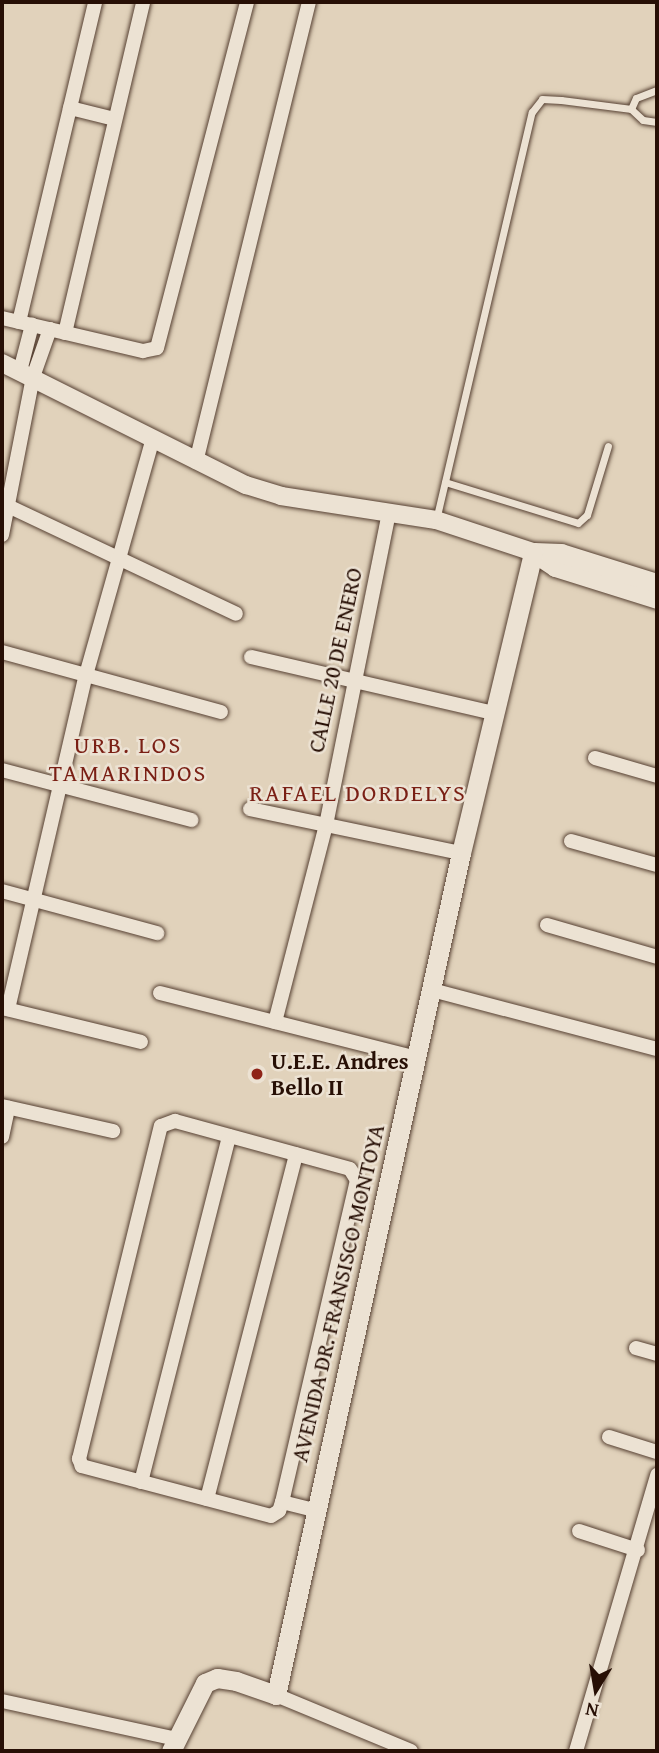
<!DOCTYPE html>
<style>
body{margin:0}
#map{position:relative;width:659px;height:1753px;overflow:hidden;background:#e1d2bb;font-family:"Gentium Book Plus",serif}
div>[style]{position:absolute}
.roads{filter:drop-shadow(0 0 2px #564032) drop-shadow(0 0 2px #564032)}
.service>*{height:7px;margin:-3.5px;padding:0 3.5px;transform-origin:3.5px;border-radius:3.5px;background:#ece2d3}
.minor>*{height:14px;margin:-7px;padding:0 7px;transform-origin:7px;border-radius:7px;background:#ece2d3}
.tertiary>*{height:18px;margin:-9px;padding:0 9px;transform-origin:9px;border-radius:9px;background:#ece2d3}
.secondary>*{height:19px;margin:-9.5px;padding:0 9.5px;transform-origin:9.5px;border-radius:9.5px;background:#ece2d3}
.dots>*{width:19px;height:19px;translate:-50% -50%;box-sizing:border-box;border:4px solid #ece2d3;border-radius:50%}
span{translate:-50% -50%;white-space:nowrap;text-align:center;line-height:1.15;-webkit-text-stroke:5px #ece2d3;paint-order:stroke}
.street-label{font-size:23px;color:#270f05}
.poi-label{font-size:23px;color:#270f05;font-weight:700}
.left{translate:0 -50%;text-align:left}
.neighbourhood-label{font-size:24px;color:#7a1f14;letter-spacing:2px}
.frame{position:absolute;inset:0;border:4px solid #270f05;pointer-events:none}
.north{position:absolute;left:561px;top:1655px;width:70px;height:70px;-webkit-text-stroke:5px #ece2d3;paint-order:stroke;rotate:191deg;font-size:19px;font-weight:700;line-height:28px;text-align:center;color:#270f05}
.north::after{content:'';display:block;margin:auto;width:24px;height:32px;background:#270f05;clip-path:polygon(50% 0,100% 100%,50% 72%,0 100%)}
</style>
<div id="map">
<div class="roads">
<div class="service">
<div style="left:631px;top:109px;width:12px;rotate:-66deg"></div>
<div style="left:636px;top:98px;width:22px;rotate:-21deg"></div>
<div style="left:445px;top:482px;width:139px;rotate:17.1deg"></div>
<div style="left:578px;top:523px;width:12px;rotate:-42deg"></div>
<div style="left:587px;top:515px;width:72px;rotate:-73.1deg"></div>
<div style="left:436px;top:520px;width:419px;rotate:-76.8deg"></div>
<div style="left:532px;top:112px;width:16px;rotate:-52deg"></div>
<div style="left:542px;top:99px;width:19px;rotate:3deg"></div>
<div style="left:561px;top:100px;width:71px;rotate:7.3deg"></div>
<div style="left:631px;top:109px;width:16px;rotate:43deg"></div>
<div style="left:643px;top:120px;width:14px;rotate:8deg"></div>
</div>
<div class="minor">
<div style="left:70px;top:108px;width:45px;rotate:14deg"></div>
<div style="left:2px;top:318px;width:145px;rotate:13.2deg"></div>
<div style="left:143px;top:351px;width:14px;rotate:-12deg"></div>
<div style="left:157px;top:348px;width:358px;rotate:-75.4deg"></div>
<div style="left:19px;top:322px;width:329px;rotate:-76.6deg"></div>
<div style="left:65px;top:333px;width:340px;rotate:-76.7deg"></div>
<div style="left:20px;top:371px;width:48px;rotate:-75.4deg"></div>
<div style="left:196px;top:462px;width:474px;rotate:-76.2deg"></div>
<div style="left:8px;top:506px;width:252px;rotate:25.3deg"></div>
<div style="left:2px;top:535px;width:161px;rotate:-78.9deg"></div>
<div style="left:33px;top:377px;width:51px;rotate:-70.5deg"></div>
<div style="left:2px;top:652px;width:227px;rotate:15.3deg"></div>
<div style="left:251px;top:657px;width:249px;rotate:13deg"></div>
<div style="left:595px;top:758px;width:65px;rotate:16.2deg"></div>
<div style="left:2px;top:770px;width:196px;rotate:14.8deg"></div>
<div style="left:250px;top:809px;width:216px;rotate:11.8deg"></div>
<div style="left:571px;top:841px;width:89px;rotate:15.6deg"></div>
<div style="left:2px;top:891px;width:161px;rotate:15.2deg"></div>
<div style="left:547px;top:925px;width:115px;rotate:16.2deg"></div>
<div style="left:432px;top:990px;width:233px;rotate:14.7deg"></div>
<div style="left:160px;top:993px;width:264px;rotate:14.2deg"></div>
<div style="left:2px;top:1008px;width:143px;rotate:13.7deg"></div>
<div style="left:8px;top:1009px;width:343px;rotate:-76.9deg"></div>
<div style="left:86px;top:675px;width:245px;rotate:-74.2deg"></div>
<div style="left:275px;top:1022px;width:203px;rotate:-75.5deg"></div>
<div style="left:326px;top:825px;width:319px;rotate:-78.6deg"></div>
<div style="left:2px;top:1106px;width:114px;rotate:12.7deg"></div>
<div style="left:175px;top:1121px;width:181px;rotate:15.3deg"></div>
<div style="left:350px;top:1169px;width:13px;rotate:58deg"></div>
<div style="left:357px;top:1180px;width:331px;rotate:103.1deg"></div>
<div style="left:282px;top:1502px;width:9px;rotate:108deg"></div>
<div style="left:279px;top:1511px;width:9px;rotate:148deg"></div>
<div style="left:271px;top:1516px;width:196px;rotate:-165.2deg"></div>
<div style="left:82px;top:1466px;width:8px;rotate:-113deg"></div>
<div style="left:79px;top:1459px;width:343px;rotate:-76.2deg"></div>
<div style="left:161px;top:1126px;width:15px;rotate:-20deg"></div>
<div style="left:2px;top:1137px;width:30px;rotate:-78deg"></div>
<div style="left:636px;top:1348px;width:22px;rotate:16deg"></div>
<div style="left:609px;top:1437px;width:50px;rotate:17.4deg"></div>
<div style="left:141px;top:1482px;width:357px;rotate:-75.7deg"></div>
<div style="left:207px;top:1499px;width:356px;rotate:-75.5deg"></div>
<div style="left:282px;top:1502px;width:33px;rotate:14deg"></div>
<div style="left:579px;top:1531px;width:62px;rotate:17.9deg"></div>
<div style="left:276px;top:1695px;width:146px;rotate:22.5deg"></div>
<div style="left:2px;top:1701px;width:178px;rotate:12.3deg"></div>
<div style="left:576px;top:1751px;width:288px;rotate:-73.6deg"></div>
</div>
<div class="tertiary">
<div style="left:2px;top:363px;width:273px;rotate:26.6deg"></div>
<div style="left:246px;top:485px;width:37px;rotate:17deg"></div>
<div style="left:281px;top:496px;width:157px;rotate:8.8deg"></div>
<div style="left:436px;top:520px;width:102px;rotate:18.3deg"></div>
</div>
<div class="secondary">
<div style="left:533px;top:552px;width:27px;rotate:34deg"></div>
<div style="left:555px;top:567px;width:107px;rotate:17.4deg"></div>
<div style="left:534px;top:552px;width:27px;rotate:2deg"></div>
<div style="left:561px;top:553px;width:101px;rotate:17.4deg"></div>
<div style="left:171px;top:1751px;width:76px;rotate:-63.4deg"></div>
<div style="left:205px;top:1683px;width:13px;rotate:-23deg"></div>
<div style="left:217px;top:1678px;width:19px;rotate:9deg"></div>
<div style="left:236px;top:1681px;width:42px;rotate:19.3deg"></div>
<div style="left:276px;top:1695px;width:862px;rotate:-77.61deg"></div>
<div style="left:461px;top:853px;width:309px;rotate:-76.5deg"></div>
</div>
</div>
<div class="dots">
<div style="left:257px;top:1074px;background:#8f2418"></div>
</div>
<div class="street-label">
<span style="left:335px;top:660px;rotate:-78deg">CALLE 20 DE ENERO</span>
<span style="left:338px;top:1293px;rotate:-77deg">AVENIDA DR. FRANSISCO MONTOYA</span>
</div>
<div class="poi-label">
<span class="left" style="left:271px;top:1074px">U.E.E. Andres<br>Bello II</span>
</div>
<div class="neighbourhood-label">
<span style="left:128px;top:759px">URB. LOS<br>TAMARINDOS</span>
<span style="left:358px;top:793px">RAFAEL DORDELYS</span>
</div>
<div class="frame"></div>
<div class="north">N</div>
</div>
